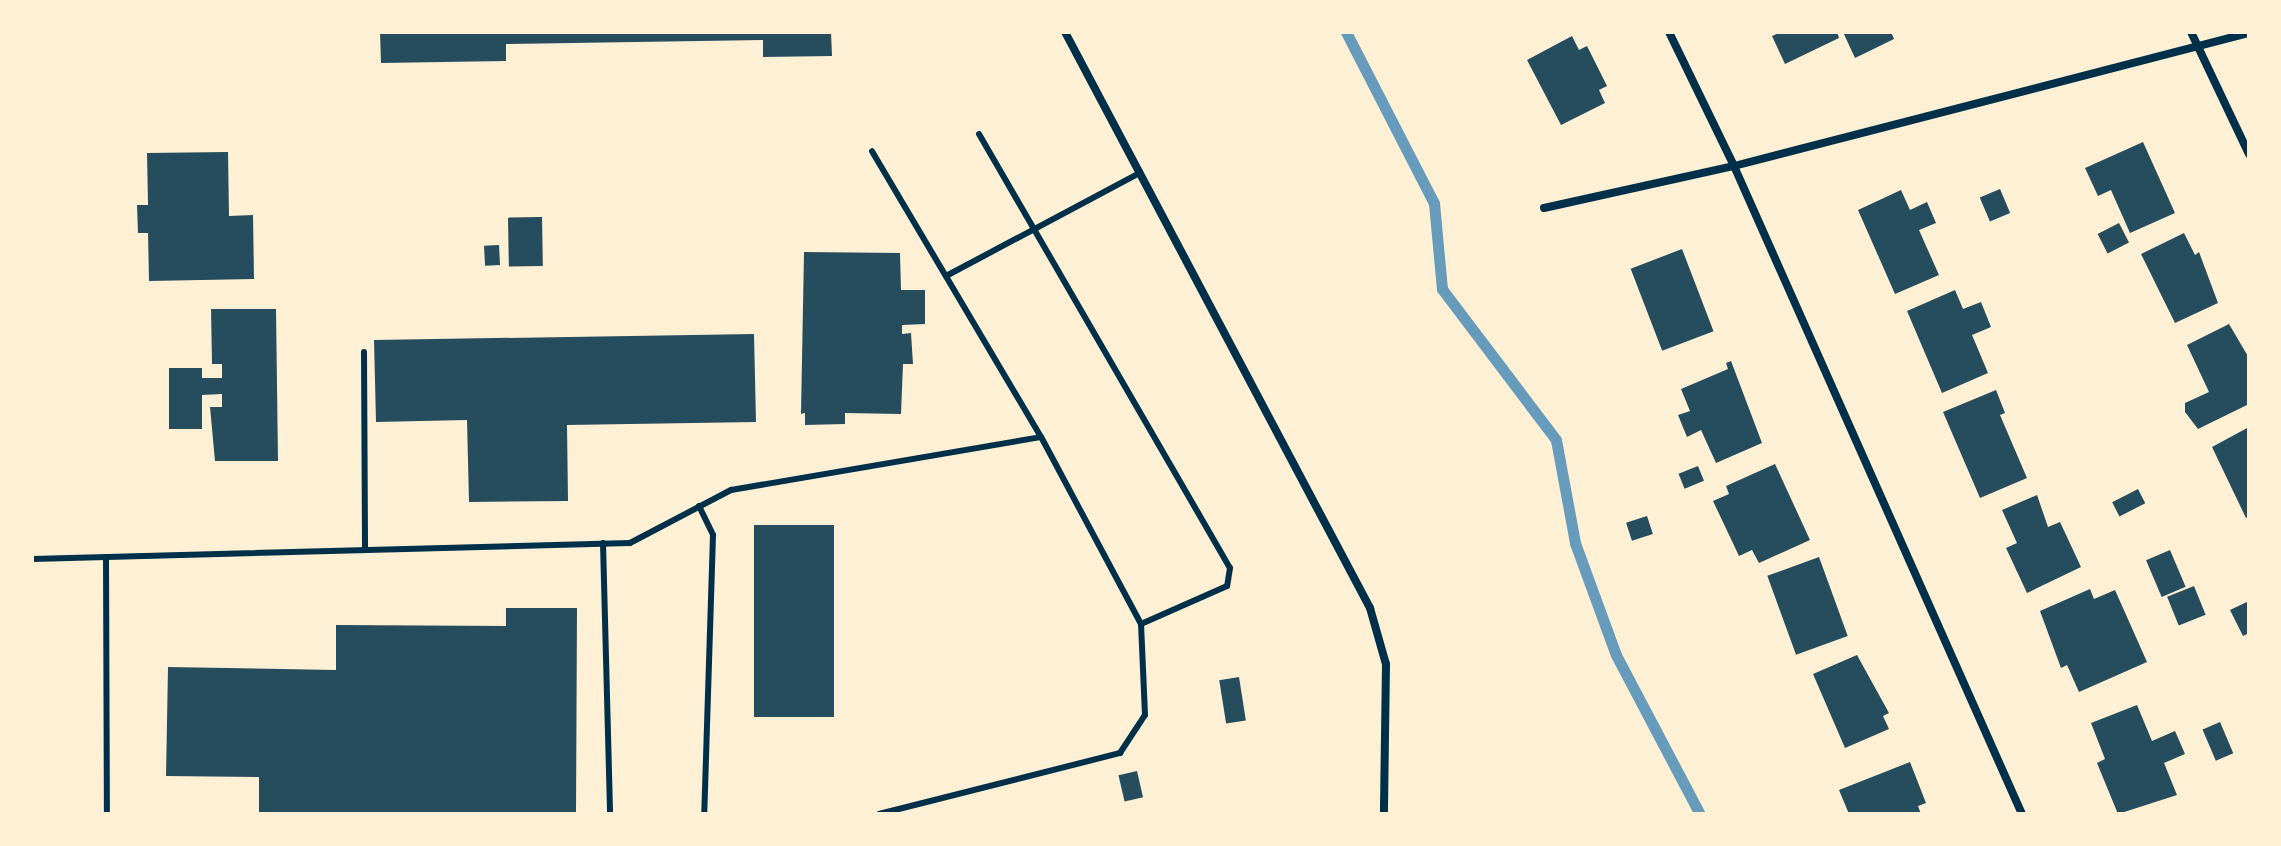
<!DOCTYPE html>
<style>
body{margin:0}
#map{position:relative;width:2281px;height:846px;overflow:hidden;background:#fdf0d5;font-family:"Zilla Slab",serif}
div>[style]{position:absolute}
.stream>*{height:11px;margin:-5.5px;padding:0 5.5px;transform-origin:5.5px;border-radius:5.5px;background:#669bbc}
.building>*{inset:0;background:#264d5e;transform-origin:0 0}
.service>*{height:6px;margin:-3px;padding:0 3px;transform-origin:3px;border-radius:3px;background:#003049}
.minor>*{height:8px;margin:-4px;padding:0 4px;transform-origin:4px;border-radius:4px;background:#003049}
span{translate:-50% -50%;white-space:nowrap;text-align:center;line-height:1.15;-webkit-text-stroke:8px #fdf0d5;paint-order:stroke}
.frame{position:absolute;inset:0;border:34px solid #fdf0d5;pointer-events:none}
</style>
<div id="map">
<div class="stream">
<div style="left:1346px;top:32px;width:192px;rotate:62.8deg"></div>
<div style="left:1434px;top:203px;width:86px;rotate:84.7deg"></div>
<div style="left:1442px;top:289px;width:189px;rotate:52.9deg"></div>
<div style="left:1556px;top:440px;width:105px;rotate:79.5deg"></div>
<div style="left:1575px;top:543px;width:119px;rotate:69.9deg"></div>
<div style="left:1616px;top:655px;width:180px;rotate:62.2deg"></div>
</div>
<div class="building">
<div style="clip-path:polygon(380px 32px,831px 32px,832px 56px,763px 57px,763px 40px,506px 44px,506px 61px,381px 63px)"></div>
<div style="clip-path:polygon(1781px 32px,1837px 32px,1839px 38px,1785px 64px,1772px 36px)"></div>
<div style="clip-path:polygon(1843px 32px,1891px 32px,1894px 39px,1855px 58px)"></div>
<div style="clip-path:polygon(1572px 36px,1579px 50px,1587px 46px,1607px 86px,1599px 90px,1605px 103px,1561px 125px,1527px 60px)"></div>
<div style="clip-path:polygon(2143px 142px,2175px 213px,2130px 233px,2111px 190px,2098px 196px,2085px 168px)"></div>
<div style="clip-path:polygon(228px 152px,229px 216px,253px 215px,254px 279px,149px 281px,148px 233px,138px 233px,137px 205px,148px 205px,147px 153px)"></div>
<div style="left:2000px;top:189px;width:26px;height:22px;rotate:67deg"></div>
<div style="clip-path:polygon(1901px 190px,1910px 210px,1927px 202px,1936px 223px,1919px 230px,1939px 275px,1895px 294px,1858px 210px)"></div>
<div style="left:542px;top:217px;width:49px;height:34px;rotate:89deg"></div>
<div style="left:2119px;top:223px;width:22px;height:24px;rotate:63deg"></div>
<div style="clip-path:polygon(2184px 233px,2195px 255px,2199px 252px,2218px 303px,2175px 323px,2141px 254px)"></div>
<div style="left:499px;top:245px;width:20px;height:15px;rotate:87deg"></div>
<div style="left:1682px;top:249px;width:88px;height:55px;rotate:69deg"></div>
<div style="clip-path:polygon(804px 252px,900px 253px,901px 290px,925px 290px,925px 324px,902px 325px,902px 334px,911px 333px,913px 364px,903px 364px,901px 414px,845px 413px,845px 424px,805px 425px,805px 413px,801px 414px)"></div>
<div style="clip-path:polygon(1955px 290px,1963px 309px,1981px 302px,1991px 327px,1972px 335px,1988px 373px,1942px 393px,1907px 311px)"></div>
<div style="clip-path:polygon(211px 309px,276px 309px,278px 461px,215px 461px,210px 407px,222px 407px,222px 394px,202px 395px,202px 429px,169px 429px,169px 368px,202px 368px,202px 378px,222px 378px,222px 364px,212px 364px)"></div>
<div style="clip-path:polygon(2229px 324px,2249px 358px,2249px 404px,2198px 429px,2185px 412px,2185px 403px,2209px 392px,2187px 345px)"></div>
<div style="clip-path:polygon(754px 334px,756px 422px,567px 425px,568px 501px,469px 502px,467px 420px,376px 422px,374px 340px)"></div>
<div style="clip-path:polygon(1731px 361px,1762px 443px,1716px 463px,1701px 430px,1687px 437px,1678px 415px,1690px 411px,1681px 389px,1728px 369px,1726px 363px)"></div>
<div style="clip-path:polygon(1996px 390px,2005px 413px,2000px 415px,2027px 478px,1980px 498px,1943px 412px)"></div>
<div style="clip-path:polygon(2249px 427px,2249px 516px,2246px 518px,2212px 447px)"></div>
<div style="clip-path:polygon(1775px 464px,1810px 540px,1759px 563px,1752px 550px,1739px 556px,1713px 501px,1729px 494px,1726px 486px)"></div>
<div style="left:1698px;top:466px;width:16px;height:21px;rotate:68deg"></div>
<div style="left:2138px;top:489px;width:16px;height:29px;rotate:63deg"></div>
<div style="clip-path:polygon(2037px 495px,2048px 527px,2060px 522px,2081px 567px,2027px 593px,2006px 548px,2017px 543px,2002px 510px)"></div>
<div style="left:1647px;top:516px;width:19px;height:22px;rotate:72deg"></div>
<div style="left:754px;top:525px;width:80px;height:192px"></div>
<div style="left:2170px;top:550px;width:40px;height:26px;rotate:67deg"></div>
<div style="left:1819px;top:557px;width:84px;height:55px;rotate:70deg"></div>
<div style="left:2194px;top:586px;width:31px;height:29px;rotate:68deg"></div>
<div style="clip-path:polygon(2090px 589px,2094px 599px,2115px 590px,2147px 662px,2079px 692px,2067px 665px,2061px 668px,2040px 611px)"></div>
<div style="clip-path:polygon(2249px 601px,2249px 633px,2243px 636px,2230px 610px)"></div>
<div style="clip-path:polygon(506px 608px,577px 608px,576px 814px,259px 813px,259px 777px,166px 776px,168px 667px,336px 670px,336px 625px,506px 626px)"></div>
<div style="clip-path:polygon(1857px 655px,1889px 713px,1883px 716px,1889px 729px,1845px 748px,1813px 674px)"></div>
<div style="left:1239px;top:677px;width:44px;height:20px;rotate:81deg"></div>
<div style="clip-path:polygon(2137px 705px,2152px 741px,2175px 731px,2185px 754px,2164px 763px,2177px 795px,2118px 814px,2097px 763px,2105px 759px,2091px 723px)"></div>
<div style="left:2220px;top:722px;width:34px;height:19px;rotate:67deg"></div>
<div style="clip-path:polygon(1910px 762px,1926px 803px,1918px 806px,1921px 814px,1849px 814px,1839px 790px)"></div>
<div style="left:1137px;top:771px;width:27px;height:19px;rotate:77deg"></div>
</div>
<div class="service">
<div style="left:979px;top:134px;width:501px;rotate:59.96deg"></div>
<div style="left:1230px;top:568px;width:18px;rotate:99deg"></div>
<div style="left:1227px;top:586px;width:94px;rotate:156.2deg"></div>
<div style="left:1141px;top:624px;width:212px;rotate:-118.1deg"></div>
<div style="left:946px;top:276px;width:220px;rotate:-28deg"></div>
<div style="left:364px;top:352px;width:198px;rotate:89.7deg"></div>
<div style="left:699px;top:506px;width:32px;rotate:64deg"></div>
<div style="left:713px;top:535px;width:279px;rotate:91.8deg"></div>
<div style="left:603px;top:543px;width:271px;rotate:88.5deg"></div>
<div style="left:106px;top:557px;width:257px;rotate:89.8deg"></div>
<div style="left:32px;top:559px;width:598px;rotate:-1.53deg"></div>
<div style="left:630px;top:543px;width:114px;rotate:-27.7deg"></div>
<div style="left:731px;top:490px;width:314px;rotate:-9.7deg"></div>
<div style="left:1041px;top:437px;width:332px;rotate:-120.6deg"></div>
<div style="left:879px;top:814px;width:249px;rotate:-14.2deg"></div>
<div style="left:1120px;top:753px;width:45px;rotate:-56.7deg"></div>
<div style="left:1145px;top:715px;width:91px;rotate:-92.5deg"></div>
</div>
<div class="minor">
<div style="left:1065px;top:32px;width:652px;rotate:62.1deg"></div>
<div style="left:1370px;top:608px;width:58px;rotate:74.1deg"></div>
<div style="left:1386px;top:664px;width:150px;rotate:90.8deg"></div>
<div style="left:1669px;top:32px;width:149px;rotate:64.1deg"></div>
<div style="left:1734px;top:166px;width:709px;rotate:66.04deg"></div>
<div style="left:2191px;top:32px;width:135px;rotate:64.6deg"></div>
<div style="left:1544px;top:208px;width:195px;rotate:-12.5deg"></div>
<div style="left:1734px;top:166px;width:532px;rotate:-14.48deg"></div>
</div>
<div class="frame"></div>
</div>
